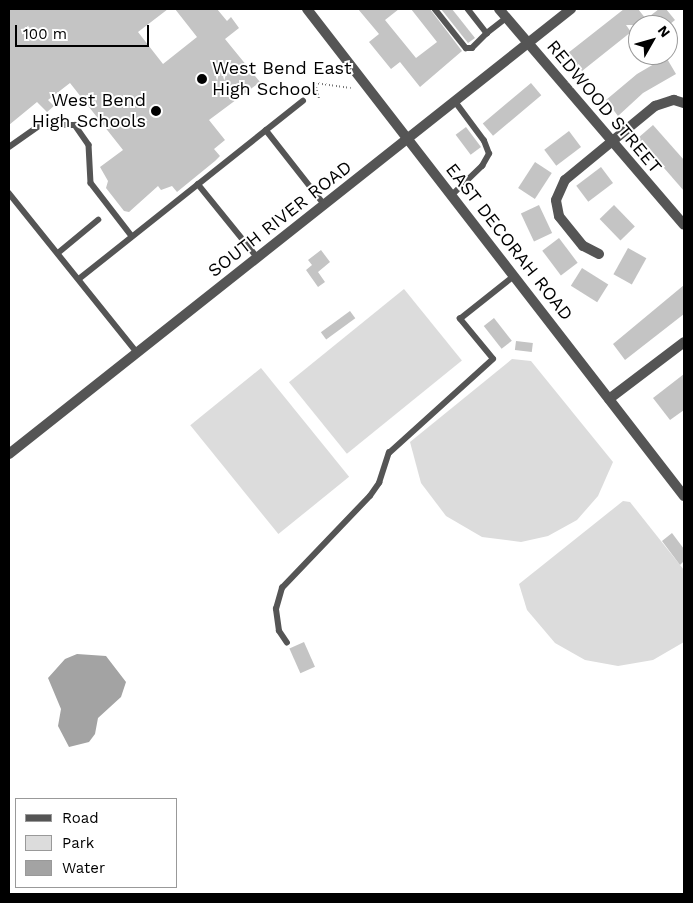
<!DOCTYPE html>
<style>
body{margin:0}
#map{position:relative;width:693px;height:903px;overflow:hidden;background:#fff;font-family:"Work Sans",sans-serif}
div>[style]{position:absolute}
.green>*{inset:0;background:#dcdcdc;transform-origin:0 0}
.water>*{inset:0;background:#a3a3a3}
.building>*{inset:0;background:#c4c4c4;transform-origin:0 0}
.path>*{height:2px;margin-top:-1px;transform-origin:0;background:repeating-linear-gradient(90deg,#777 0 1px,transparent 0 3.5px)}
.service>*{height:5.5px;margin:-2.75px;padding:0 2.75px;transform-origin:2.75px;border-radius:2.75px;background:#555}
.minor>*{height:10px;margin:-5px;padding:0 5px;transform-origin:5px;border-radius:5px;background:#555}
.tertiary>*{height:10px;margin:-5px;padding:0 5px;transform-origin:5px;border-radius:5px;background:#555}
.dots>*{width:14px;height:14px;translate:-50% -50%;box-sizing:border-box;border:2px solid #fff;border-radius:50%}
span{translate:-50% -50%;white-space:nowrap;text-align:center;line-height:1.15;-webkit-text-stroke:4px #fff;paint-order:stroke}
.poi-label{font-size:18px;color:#000}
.left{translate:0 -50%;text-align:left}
.right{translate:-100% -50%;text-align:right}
.street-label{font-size:18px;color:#000}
.frame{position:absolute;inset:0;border:10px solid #000;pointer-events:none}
.legend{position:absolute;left:15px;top:798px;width:162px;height:90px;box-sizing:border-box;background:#fff;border:1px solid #999;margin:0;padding:6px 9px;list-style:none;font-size:15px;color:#000}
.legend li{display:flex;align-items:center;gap:10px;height:25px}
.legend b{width:25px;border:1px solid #999}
.north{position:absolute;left:628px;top:15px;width:50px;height:50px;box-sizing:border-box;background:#fff;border:1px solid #999;border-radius:50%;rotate:52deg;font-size:14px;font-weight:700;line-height:20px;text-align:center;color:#000}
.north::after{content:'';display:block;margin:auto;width:18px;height:22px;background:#000;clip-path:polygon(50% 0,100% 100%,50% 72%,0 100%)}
.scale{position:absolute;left:15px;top:25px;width:134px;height:22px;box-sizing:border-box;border:2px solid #000;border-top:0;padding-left:6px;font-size:15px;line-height:18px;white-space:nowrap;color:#000;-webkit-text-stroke:4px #fff;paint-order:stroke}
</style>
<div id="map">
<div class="green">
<div style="left:404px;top:289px;width:92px;height:148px;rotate:51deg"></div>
<div style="clip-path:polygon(512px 359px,531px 361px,613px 462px,598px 496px,577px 520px,548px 536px,521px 542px,482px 537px,446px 516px,421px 483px,410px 442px)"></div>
<div style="left:261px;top:368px;width:140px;height:91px;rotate:51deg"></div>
<div style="clip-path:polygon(623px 501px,630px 502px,684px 570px,684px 642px,653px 660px,618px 666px,585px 660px,555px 643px,527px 610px,519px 584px)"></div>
</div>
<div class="water">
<div style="clip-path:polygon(77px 654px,106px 656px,126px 682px,121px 697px,98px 718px,95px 734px,89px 742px,69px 747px,58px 726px,61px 709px,48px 678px,65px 659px)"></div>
</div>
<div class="building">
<div style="clip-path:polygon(9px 9px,168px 9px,138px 32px,163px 64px,197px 37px,175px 9px,217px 9px,227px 21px,231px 17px,239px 28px,225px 39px,260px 82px,209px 120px,225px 140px,214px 149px,220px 156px,215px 161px,177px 192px,172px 186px,161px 190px,158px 186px,129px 212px,124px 211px,106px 188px,108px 181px,100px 167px,123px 150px,70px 83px,48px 100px,54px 106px,47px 112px,37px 102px,9px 125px)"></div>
<div style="clip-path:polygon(358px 9px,399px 9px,385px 20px,416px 58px,437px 42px,411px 9px,430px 9px,462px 51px,420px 87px,400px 62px,391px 69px,369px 42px,379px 34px)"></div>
<div style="clip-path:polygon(441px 9px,452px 9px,475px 38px,468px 43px)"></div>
<div style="clip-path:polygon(624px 9px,638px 9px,646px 19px,659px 9px,666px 9px,675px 20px,669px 25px,626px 25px,631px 32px,582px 71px,568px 53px)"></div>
<div style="clip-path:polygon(666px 57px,676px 74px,643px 93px,618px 116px,606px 100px,637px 74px)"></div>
<div style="left:531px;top:83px;width:16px;height:63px;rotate:50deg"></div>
<div style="clip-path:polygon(653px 125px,684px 160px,684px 191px,638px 138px)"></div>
<div style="left:466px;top:127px;width:25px;height:13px;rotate:53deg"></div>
<div style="left:569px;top:131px;width:20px;height:31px;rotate:53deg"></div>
<div style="left:535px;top:162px;width:20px;height:31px;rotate:33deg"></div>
<div style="left:601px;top:167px;width:20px;height:31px;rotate:53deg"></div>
<div style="left:539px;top:205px;width:31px;height:20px;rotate:65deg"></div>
<div style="left:614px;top:205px;width:30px;height:20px;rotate:46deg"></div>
<div style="left:559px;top:238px;width:31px;height:21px;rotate:53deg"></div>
<div style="left:628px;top:248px;width:21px;height:30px;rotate:29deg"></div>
<div style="clip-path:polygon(321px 250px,330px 262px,318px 272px,325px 282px,318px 287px,306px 270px,312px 265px,308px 260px)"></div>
<div style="left:582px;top:268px;width:31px;height:21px;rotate:32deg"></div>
<div style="clip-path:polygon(684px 285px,684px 314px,625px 360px,613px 344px)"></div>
<div style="left:350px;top:311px;width:9px;height:36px;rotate:54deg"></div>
<div style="left:494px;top:318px;width:29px;height:13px;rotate:52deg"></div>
<div style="left:516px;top:341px;width:17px;height:9px;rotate:7deg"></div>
<div style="clip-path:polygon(684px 374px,684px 410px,670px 420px,653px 398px)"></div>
<div style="clip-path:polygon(672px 533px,684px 549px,684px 561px,680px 565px,662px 541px)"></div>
<div style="left:304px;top:642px;width:27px;height:16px;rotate:66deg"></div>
</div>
<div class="path">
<div style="left:319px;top:98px;width:16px;rotate:-105deg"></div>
<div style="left:315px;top:83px;width:36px;rotate:8deg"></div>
</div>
<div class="service">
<div style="left:435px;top:9px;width:50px;rotate:51.5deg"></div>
<div style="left:466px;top:48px;width:6px"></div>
<div style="left:472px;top:48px;width:21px;rotate:-45deg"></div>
<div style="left:468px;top:9px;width:31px;rotate:52deg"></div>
<div style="left:487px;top:33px;width:24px;rotate:-38deg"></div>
<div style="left:266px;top:130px;width:94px;rotate:51.9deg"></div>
<div style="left:9px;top:147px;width:39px;rotate:-35deg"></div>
<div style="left:41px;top:125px;width:34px"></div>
<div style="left:75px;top:125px;width:24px;rotate:55deg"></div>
<div style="left:89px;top:145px;width:38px;rotate:87deg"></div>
<div style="left:91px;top:183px;width:67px;rotate:52.3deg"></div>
<div style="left:198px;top:184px;width:95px;rotate:51deg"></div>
<div style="left:9px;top:193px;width:204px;rotate:51.2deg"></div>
<div style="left:452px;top:195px;width:42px;rotate:-44deg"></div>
<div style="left:482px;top:166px;width:14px;rotate:-60deg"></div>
<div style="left:489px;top:154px;width:14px;rotate:-111deg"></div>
<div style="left:484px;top:141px;width:49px;rotate:-126.6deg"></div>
<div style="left:58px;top:253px;width:52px;rotate:-39.5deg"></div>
<div style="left:79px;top:279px;width:286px;rotate:-38.5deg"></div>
<div style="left:287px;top:643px;width:14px;rotate:-124deg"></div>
<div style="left:279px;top:631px;width:22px;rotate:-98deg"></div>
<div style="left:276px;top:609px;width:22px;rotate:-74deg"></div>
<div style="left:282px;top:588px;width:127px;rotate:-46.3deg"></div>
<div style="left:370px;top:496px;width:16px;rotate:-55deg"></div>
<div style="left:379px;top:483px;width:32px;rotate:-72deg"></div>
<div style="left:389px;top:453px;width:140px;rotate:-42.1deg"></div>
<div style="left:493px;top:359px;width:52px;rotate:-129.5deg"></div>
<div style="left:460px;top:319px;width:69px;rotate:-38.5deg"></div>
</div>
<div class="minor">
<div style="left:499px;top:9px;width:284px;rotate:49.4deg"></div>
<div style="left:599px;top:254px;width:18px;rotate:-153deg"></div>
<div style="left:583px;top:246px;width:38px;rotate:-129deg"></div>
<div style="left:559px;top:216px;width:16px;rotate:-101deg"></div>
<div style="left:556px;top:200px;width:22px;rotate:-66deg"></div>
<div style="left:565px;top:180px;width:117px;rotate:-39.4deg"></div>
<div style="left:655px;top:106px;width:20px;rotate:-18deg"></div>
<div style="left:674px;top:100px;width:10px;rotate:17deg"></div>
<div style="left:609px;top:399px;width:94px;rotate:-37.2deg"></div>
</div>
<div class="tertiary">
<div style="left:307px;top:9px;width:616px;rotate:52.26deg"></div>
<div style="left:9px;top:454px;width:717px;rotate:-38.37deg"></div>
</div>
<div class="dots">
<div style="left:202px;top:79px;background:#000"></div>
<div style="left:156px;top:111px;background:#000"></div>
</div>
<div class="poi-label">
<span class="left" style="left:212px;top:79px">West Bend East<br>High School</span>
<span class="right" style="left:146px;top:111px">West Bend<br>High Schools</span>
</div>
<div class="street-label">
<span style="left:604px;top:107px;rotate:50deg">REDWOOD STREET</span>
<span style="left:280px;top:219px;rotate:-38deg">SOUTH RIVER ROAD</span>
<span style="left:509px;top:242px;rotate:52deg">EAST DECORAH ROAD</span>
</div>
<div class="frame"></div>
<ul class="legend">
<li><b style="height:6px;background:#555"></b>Road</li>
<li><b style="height:14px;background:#dcdcdc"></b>Park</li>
<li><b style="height:14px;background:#a3a3a3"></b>Water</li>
</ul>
<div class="north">N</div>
<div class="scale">100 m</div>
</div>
